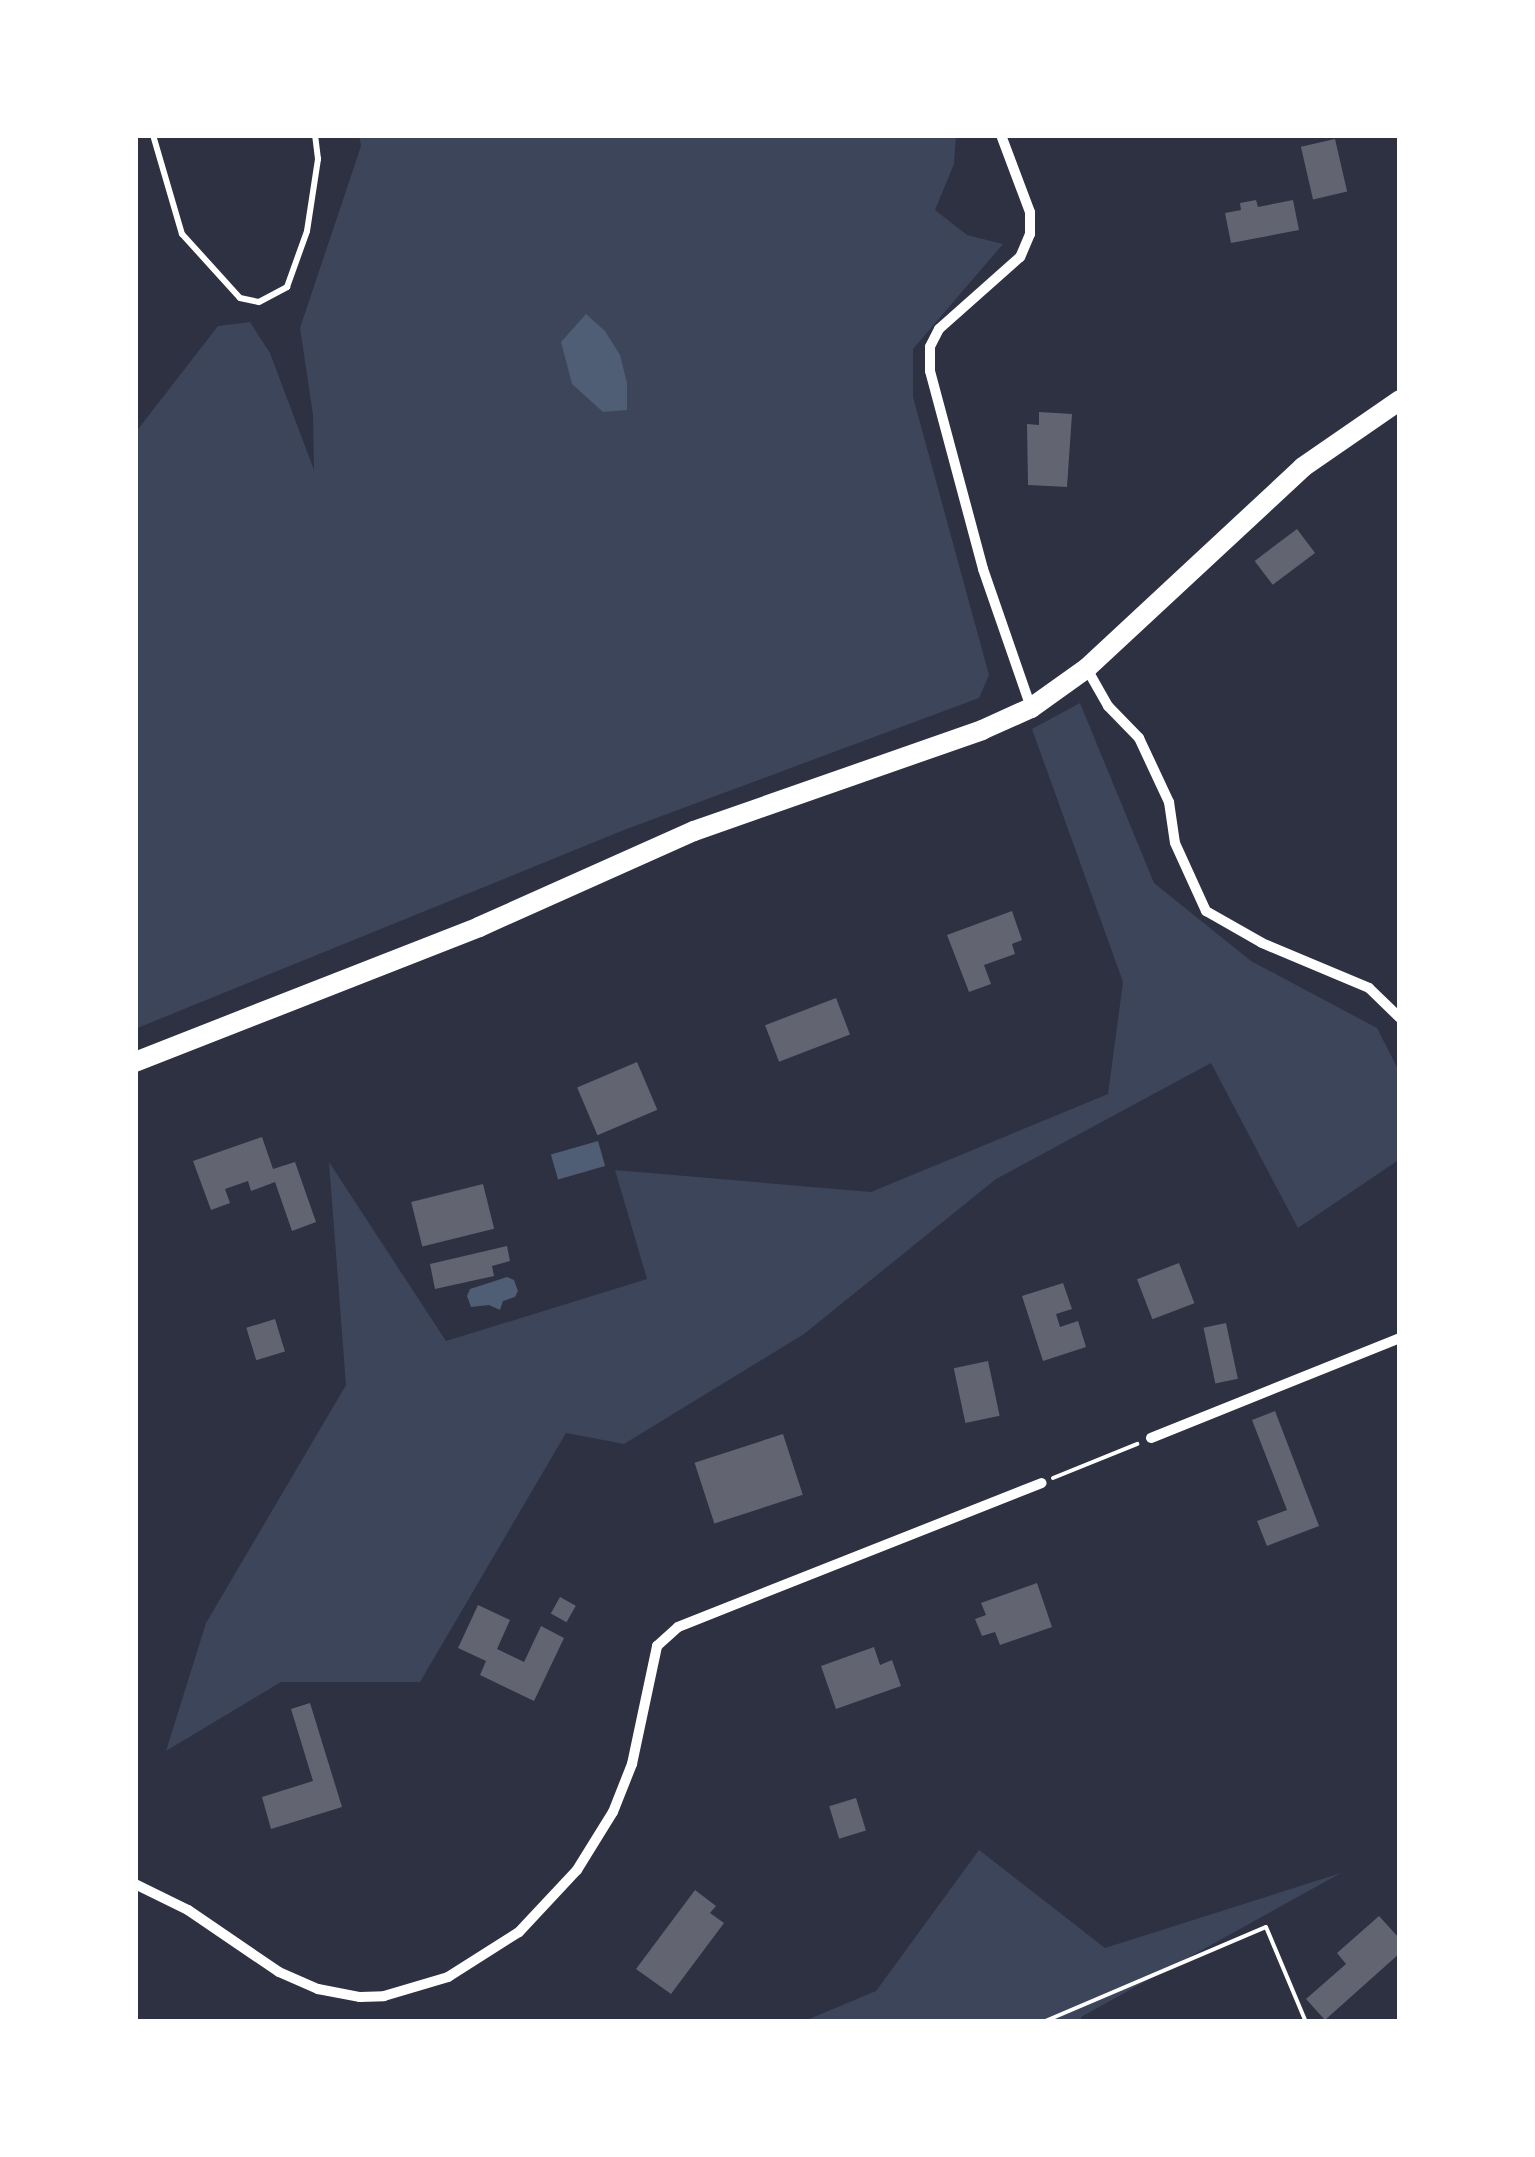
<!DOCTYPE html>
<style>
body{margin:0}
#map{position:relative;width:1535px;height:2157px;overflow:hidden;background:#2d3142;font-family:"IBM Plex Serif",serif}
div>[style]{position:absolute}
.green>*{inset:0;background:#3c4559}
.water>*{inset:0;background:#4f5d75;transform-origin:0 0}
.building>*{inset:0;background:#626471;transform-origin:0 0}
.path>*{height:4px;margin:-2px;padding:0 2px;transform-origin:2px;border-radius:2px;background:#fff}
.service>*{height:6px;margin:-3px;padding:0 3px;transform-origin:3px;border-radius:3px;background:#fff}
.minor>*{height:10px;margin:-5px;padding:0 5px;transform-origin:5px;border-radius:5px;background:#fff}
.secondary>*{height:20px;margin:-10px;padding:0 10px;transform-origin:10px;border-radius:10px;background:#fff}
span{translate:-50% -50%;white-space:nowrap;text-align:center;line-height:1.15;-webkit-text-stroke:10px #fff;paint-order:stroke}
.frame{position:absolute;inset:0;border:138px solid #fff;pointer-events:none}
</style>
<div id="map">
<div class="green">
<div style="clip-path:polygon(359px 135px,956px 135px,954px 164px,935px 210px,967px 235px,1003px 244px,913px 349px,913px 397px,989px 675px,979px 698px,624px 830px,135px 1029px,135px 433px,218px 326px,250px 322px,270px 353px,314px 470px,313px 415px,300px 328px,361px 146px)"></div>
<div style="clip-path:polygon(1080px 703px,1154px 883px,1251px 961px,1377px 1028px,1400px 1073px,1400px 1159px,1298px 1228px,1211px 1063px,996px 1179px,804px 1334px,624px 1444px,566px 1433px,420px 1682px,281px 1682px,166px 1751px,206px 1623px,346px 1385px,329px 1162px,446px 1341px,647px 1279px,615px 1170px,871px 1192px,1108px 1094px,1123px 982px,1032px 729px)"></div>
<div style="clip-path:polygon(979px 1850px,1105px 1948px,1341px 1873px,1081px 2017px,1081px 2022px,802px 2022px,876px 1991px)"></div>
</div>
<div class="water">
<div style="clip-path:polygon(586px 314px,605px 331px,620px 355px,627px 383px,627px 410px,603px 412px,572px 384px,561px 342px)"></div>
<div style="left:598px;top:1141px;width:26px;height:49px;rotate:74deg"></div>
<div style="clip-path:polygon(507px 1277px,514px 1280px,518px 1291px,515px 1297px,503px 1301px,500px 1310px,489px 1305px,471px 1307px,467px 1296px,470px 1289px)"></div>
</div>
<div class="building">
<div style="left:1335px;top:139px;width:54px;height:35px;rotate:77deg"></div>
<div style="clip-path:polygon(1256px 200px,1258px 207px,1293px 200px,1299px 230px,1231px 243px,1225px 213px,1241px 210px,1240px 203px)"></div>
<div style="clip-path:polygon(1039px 412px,1072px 414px,1067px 487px,1028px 485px,1027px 424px,1039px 425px)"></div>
<div style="left:1297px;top:529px;width:30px;height:53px;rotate:53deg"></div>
<div style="clip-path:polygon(1012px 911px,1022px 940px,1012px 944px,1015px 954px,984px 965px,991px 984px,969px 992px,947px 935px)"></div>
<div style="left:836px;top:998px;width:39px;height:76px;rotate:69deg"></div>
<div style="left:637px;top:1062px;width:52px;height:65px;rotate:67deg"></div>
<div style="clip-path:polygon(262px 1137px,273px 1169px,295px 1162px,316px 1222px,292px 1231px,275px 1182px,251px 1191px,248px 1181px,225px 1189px,230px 1203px,211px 1210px,193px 1161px)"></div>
<div style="left:483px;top:1184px;width:46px;height:74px;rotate:76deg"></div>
<div style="clip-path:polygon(507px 1246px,510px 1261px,492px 1266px,494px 1276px,435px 1289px,430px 1264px)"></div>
<div style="left:1179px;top:1263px;width:43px;height:45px;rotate:69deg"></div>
<div style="clip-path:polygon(1063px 1283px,1072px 1309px,1056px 1314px,1060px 1327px,1078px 1321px,1086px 1347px,1043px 1361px,1022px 1296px)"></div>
<div style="left:275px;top:1319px;width:34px;height:30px;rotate:73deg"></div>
<div style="left:1226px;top:1323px;width:57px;height:23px;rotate:78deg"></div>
<div style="left:988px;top:1361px;width:56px;height:35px;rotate:78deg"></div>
<div style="clip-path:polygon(1275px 1411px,1319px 1526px,1267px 1546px,1257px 1521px,1287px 1510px,1252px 1420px)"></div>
<div style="left:783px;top:1434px;width:64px;height:93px;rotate:72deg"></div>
<div style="clip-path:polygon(1037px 1583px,1052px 1627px,1000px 1645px,995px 1632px,982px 1636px,975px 1619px,986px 1615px,981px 1603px)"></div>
<div style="left:560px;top:1597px;width:18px;height:19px;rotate:29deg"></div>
<div style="clip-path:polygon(478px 1605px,510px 1620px,497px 1649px,524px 1662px,541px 1626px,564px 1638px,534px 1701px,480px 1675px,486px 1661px,458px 1648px)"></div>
<div style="clip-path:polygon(874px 1647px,880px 1665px,892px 1660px,901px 1686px,836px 1709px,821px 1666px)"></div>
<div style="clip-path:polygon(310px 1703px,342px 1807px,271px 1829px,262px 1797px,313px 1781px,291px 1709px)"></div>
<div style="left:856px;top:1798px;width:34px;height:28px;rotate:73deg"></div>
<div style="clip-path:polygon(695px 1890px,716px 1906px,710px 1913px,724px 1923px,671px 1994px,636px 1969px)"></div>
<div style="clip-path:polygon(1379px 1916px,1400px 1939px,1400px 1953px,1325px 2020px,1306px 1999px,1346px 1964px,1337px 1953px)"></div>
</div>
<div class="path">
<div style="left:1053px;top:1478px;width:91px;rotate:-22deg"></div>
<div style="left:1043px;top:2022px;width:242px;rotate:-23.1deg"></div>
<div style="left:1266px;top:1927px;width:103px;rotate:67.2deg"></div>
</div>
<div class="service">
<div style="left:153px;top:135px;width:103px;rotate:73.7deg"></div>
<div style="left:182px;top:234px;width:86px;rotate:47.8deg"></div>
<div style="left:240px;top:298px;width:19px;rotate:12deg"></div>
<div style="left:259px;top:302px;width:32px;rotate:-28deg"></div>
<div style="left:287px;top:287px;width:59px;rotate:-70.3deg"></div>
<div style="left:307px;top:231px;width:73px;rotate:-81.3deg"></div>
<div style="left:318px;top:159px;width:24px;rotate:-97deg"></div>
</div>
<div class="minor">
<div style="left:1001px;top:135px;width:82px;rotate:69.4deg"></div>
<div style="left:1030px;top:212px;width:22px;rotate:90deg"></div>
<div style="left:1030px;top:234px;width:25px;rotate:113deg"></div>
<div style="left:1020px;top:257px;width:108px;rotate:138.4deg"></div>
<div style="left:939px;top:329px;width:20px;rotate:117deg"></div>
<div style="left:930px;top:347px;width:24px;rotate:90deg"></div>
<div style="left:930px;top:371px;width:205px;rotate:75deg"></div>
<div style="left:983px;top:569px;width:147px;rotate:70.9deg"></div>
<div style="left:1087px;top:669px;width:43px;rotate:60.4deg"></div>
<div style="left:1108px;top:706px;width:45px;rotate:45.9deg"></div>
<div style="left:1139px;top:738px;width:71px;rotate:64.9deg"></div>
<div style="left:1169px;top:802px;width:41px;rotate:81.7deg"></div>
<div style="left:1175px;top:843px;width:75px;rotate:65.5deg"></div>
<div style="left:1206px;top:911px;width:64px;rotate:29.7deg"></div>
<div style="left:1262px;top:943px;width:116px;rotate:22.8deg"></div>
<div style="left:1369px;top:988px;width:43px;rotate:44.1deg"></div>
<div style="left:1151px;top:1438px;width:268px;rotate:-21.9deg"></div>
<div style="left:135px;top:1884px;width:59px;rotate:26.1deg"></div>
<div style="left:188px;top:1910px;width:110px;rotate:34.3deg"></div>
<div style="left:279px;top:1972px;width:43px;rotate:23.6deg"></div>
<div style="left:318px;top:1989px;width:43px;rotate:10.8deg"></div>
<div style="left:360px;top:1997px;width:24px;rotate:-2deg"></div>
<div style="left:384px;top:1996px;width:67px;rotate:-16.5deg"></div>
<div style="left:448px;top:1977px;width:84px;rotate:-32.4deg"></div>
<div style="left:519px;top:1932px;width:85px;rotate:-46.9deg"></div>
<div style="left:577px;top:1870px;width:68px;rotate:-58.2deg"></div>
<div style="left:613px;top:1812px;width:52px;rotate:-68.4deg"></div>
<div style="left:632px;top:1764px;width:121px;rotate:-78deg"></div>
<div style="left:657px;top:1646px;width:28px;rotate:-42deg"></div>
<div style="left:678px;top:1627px;width:391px;rotate:-21.6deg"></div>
</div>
<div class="secondary">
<div style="left:135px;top:1062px;width:370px;rotate:-21.4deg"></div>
<div style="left:479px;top:927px;width:235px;rotate:-24.1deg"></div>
<div style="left:694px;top:831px;width:305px;rotate:-19.3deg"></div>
<div style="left:982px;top:730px;width:54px;rotate:-24.2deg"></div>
<div style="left:1031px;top:708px;width:69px;rotate:-35.5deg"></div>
<div style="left:1087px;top:668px;width:295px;rotate:-42.9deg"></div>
<div style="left:1303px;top:467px;width:118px;rotate:-34.6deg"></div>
</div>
<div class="frame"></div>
</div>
